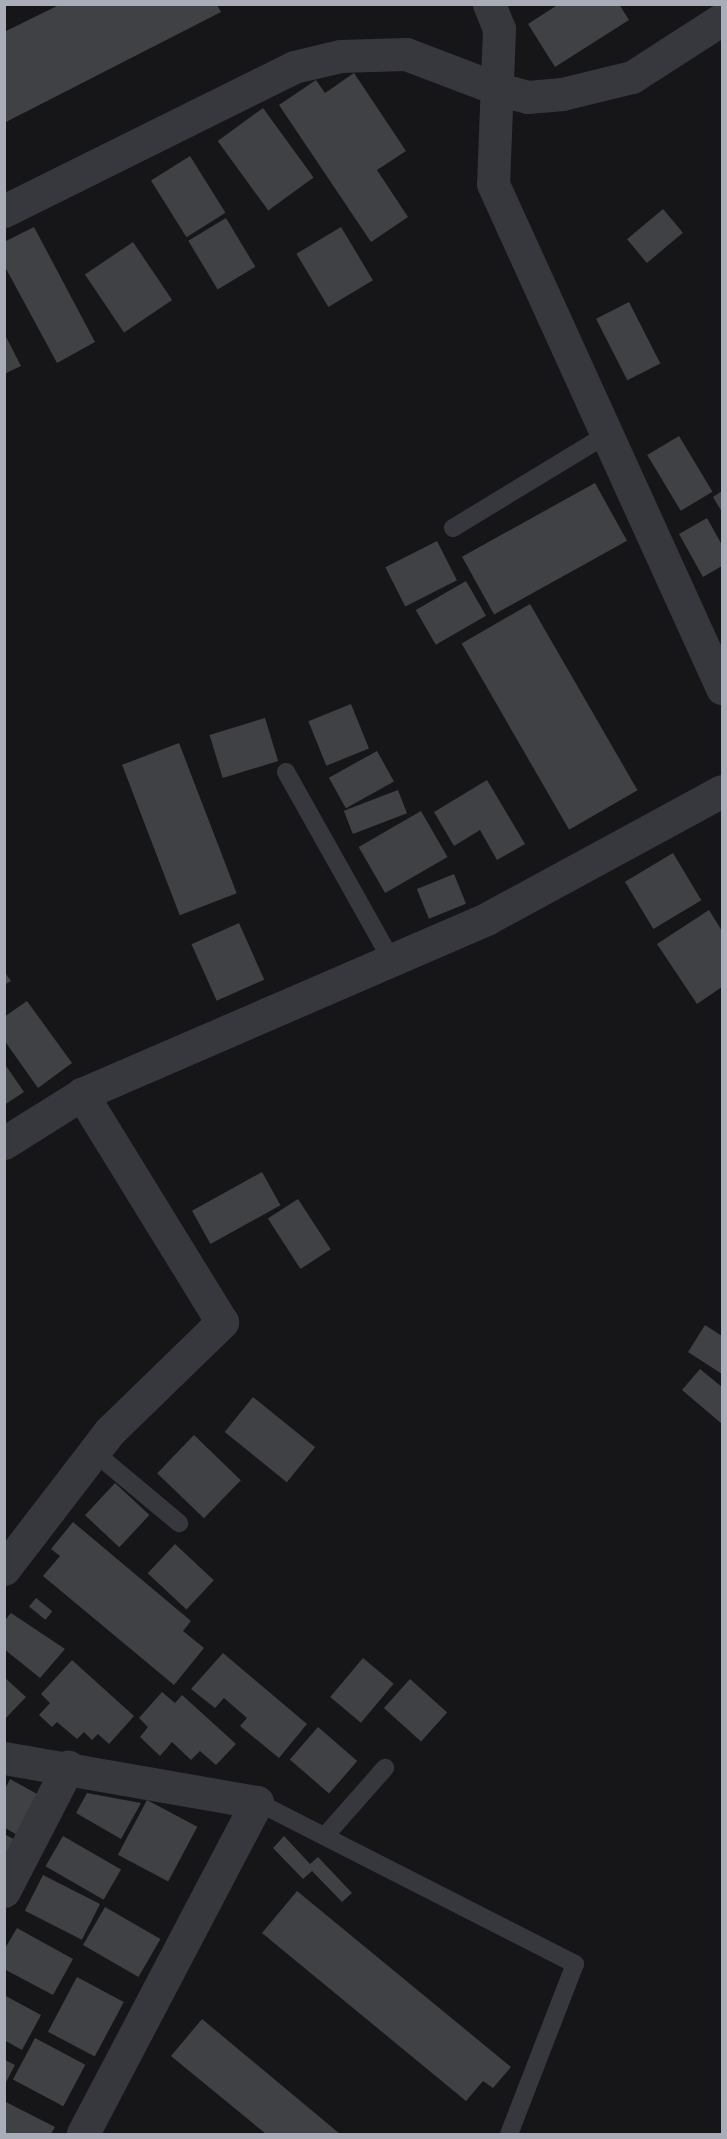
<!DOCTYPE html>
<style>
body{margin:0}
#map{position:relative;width:727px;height:2139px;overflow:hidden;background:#161618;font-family:Cabin,sans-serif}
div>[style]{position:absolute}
.building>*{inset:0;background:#404145;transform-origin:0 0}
.service>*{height:18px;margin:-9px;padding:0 9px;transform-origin:9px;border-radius:9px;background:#37383d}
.minor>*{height:33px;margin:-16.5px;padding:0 16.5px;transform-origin:16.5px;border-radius:16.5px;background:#37383d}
.tertiary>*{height:33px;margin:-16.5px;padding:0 16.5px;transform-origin:16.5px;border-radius:16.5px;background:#37383d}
span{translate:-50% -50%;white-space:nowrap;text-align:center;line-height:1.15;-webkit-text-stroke:4.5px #111113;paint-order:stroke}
.frame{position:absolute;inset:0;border:6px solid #a8adb8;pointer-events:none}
</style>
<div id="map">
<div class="building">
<div style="clip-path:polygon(559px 4px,619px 4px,629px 20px,555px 67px,528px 24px)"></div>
<div style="clip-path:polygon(59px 5px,217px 5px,221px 12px,4px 123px,4px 32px)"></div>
<div style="clip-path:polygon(354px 73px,406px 151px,377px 170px,408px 217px,371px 242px,279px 105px,316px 80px,325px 93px)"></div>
<div style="left:263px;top:108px;width:86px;height:56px;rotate:54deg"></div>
<div style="left:190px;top:156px;width:67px;height:46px;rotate:58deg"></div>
<div style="left:663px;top:209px;width:31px;height:47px;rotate:50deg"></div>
<div style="left:226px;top:218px;width:57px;height:44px;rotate:59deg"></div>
<div style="clip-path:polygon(34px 227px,95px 342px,57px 363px,4px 265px,4px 242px)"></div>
<div style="left:341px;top:227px;width:62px;height:52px;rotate:59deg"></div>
<div style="left:133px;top:242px;width:70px;height:58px;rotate:56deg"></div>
<div style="left:629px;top:302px;width:69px;height:37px;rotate:63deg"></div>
<div style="clip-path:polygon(4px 333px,21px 366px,4px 374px)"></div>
<div style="left:679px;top:436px;width:65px;height:37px;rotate:59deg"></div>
<div style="left:595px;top:483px;width:66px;height:152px;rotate:61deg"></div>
<div style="clip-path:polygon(722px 491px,722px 512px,713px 497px)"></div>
<div style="clip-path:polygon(707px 518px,722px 545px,722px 566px,703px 577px,679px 534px)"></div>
<div style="left:437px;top:541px;width:44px;height:58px;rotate:63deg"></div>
<div style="left:466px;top:581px;width:40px;height:58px;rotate:60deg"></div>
<div style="left:530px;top:604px;width:215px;height:79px;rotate:60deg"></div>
<div style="left:351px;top:704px;width:48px;height:46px;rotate:68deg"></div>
<div style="left:265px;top:718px;width:45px;height:58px;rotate:73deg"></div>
<div style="left:179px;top:743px;width:161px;height:61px;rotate:69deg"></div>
<div style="left:377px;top:751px;width:35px;height:55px;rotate:61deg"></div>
<div style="clip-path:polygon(487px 780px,525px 844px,497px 860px,480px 830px,454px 846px,434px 812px)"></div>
<div style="left:398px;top:790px;width:25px;height:58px;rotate:69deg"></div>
<div style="left:421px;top:811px;width:53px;height:72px;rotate:60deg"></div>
<div style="left:673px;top:853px;width:55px;height:56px;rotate:59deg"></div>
<div style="left:454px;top:874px;width:32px;height:40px;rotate:68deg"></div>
<div style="clip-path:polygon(709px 910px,722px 931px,722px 987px,697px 1004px,657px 944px)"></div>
<div style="left:239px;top:923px;width:62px;height:52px;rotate:66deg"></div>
<div style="clip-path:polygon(4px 971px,11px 981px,4px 985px)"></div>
<div style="clip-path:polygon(27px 1001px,72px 1063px,38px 1088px,4px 1040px,4px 1017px)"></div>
<div style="clip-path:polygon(4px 1063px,24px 1092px,4px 1105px)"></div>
<div style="left:262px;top:1172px;width:38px;height:80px;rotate:61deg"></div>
<div style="left:298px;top:1199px;width:60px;height:36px;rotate:57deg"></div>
<div style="clip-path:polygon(705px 1325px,722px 1336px,722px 1374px,688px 1352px)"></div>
<div style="clip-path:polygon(700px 1369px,722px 1387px,722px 1424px,682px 1390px)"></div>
<div style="left:253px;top:1397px;width:80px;height:45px;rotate:39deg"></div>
<div style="left:194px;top:1435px;width:65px;height:53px;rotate:44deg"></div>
<div style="left:115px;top:1483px;width:47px;height:44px;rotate:43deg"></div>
<div style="clip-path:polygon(73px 1522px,191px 1621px,183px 1631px,204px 1648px,174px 1685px,43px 1576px,60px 1556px,51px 1549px)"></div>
<div style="left:175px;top:1544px;width:53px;height:40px;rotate:43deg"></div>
<div style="left:36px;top:1598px;width:21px;height:11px;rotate:39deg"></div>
<div style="clip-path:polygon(11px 1613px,65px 1649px,40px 1678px,4px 1649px,4px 1621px)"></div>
<div style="clip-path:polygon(223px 1653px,307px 1724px,279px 1758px,240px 1726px,247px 1718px,224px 1698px,215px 1708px,191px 1689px)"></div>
<div style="left:363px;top:1658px;width:40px;height:51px;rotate:40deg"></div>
<div style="clip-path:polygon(72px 1660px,134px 1716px,109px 1744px,98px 1734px,92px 1740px,84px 1732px,77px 1739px,57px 1722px,52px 1727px,39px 1715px,50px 1703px,41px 1694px)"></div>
<div style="clip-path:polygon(4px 1677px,26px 1697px,4px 1720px)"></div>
<div style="left:410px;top:1679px;width:50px;height:39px;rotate:42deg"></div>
<div style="clip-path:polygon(162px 1692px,175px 1703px,182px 1695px,236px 1744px,216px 1765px,200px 1751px,191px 1760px,172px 1742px,160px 1756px,140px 1737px,148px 1727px,139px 1718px)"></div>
<div style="left:318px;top:1727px;width:52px;height:43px;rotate:41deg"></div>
<div style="clip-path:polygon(10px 1779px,48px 1800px,26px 1840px,5px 1828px,5px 1789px)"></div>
<div style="clip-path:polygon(87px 1793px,141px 1803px,121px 1839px,76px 1813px)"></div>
<div style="left:147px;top:1800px;width:57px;height:62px;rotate:28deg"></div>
<div style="clip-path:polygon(4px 1834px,23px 1844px,4px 1861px)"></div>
<div style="left:63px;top:1836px;width:67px;height:35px;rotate:30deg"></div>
<div style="clip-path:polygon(284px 1836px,310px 1864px,318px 1857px,352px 1893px,342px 1902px,312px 1871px,303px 1879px,273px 1848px)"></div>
<div style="left:43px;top:1875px;width:64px;height:40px;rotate:27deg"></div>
<div style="clip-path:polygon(297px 1891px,511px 2067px,493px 2088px,483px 2081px,466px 2101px,262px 1933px)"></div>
<div style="left:105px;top:1907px;width:64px;height:44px;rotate:30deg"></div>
<div style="clip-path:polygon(17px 1928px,73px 1959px,53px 1995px,4px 1969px,4px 1950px)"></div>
<div style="left:77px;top:1977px;width:53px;height:62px;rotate:28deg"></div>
<div style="clip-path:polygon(4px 1995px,41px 2015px,22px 2050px,4px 2040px)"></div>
<div style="clip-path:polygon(202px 2019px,340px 2134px,266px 2134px,171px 2056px)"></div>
<div style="left:35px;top:2038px;width:57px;height:47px;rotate:28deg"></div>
<div style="clip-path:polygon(5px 2060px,15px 2065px,5px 2084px)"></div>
<div style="clip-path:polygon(4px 2101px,55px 2127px,51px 2134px,4px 2134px)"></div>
</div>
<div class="service">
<div style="left:453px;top:528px;width:179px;rotate:-31.3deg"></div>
<div style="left:286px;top:772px;width:214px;rotate:60.7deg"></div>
<div style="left:94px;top:1452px;width:111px;rotate:39.9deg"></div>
<div style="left:257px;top:1802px;width:357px;rotate:27deg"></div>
<div style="left:575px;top:1964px;width:182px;rotate:111.2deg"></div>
<div style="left:325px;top:1836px;width:91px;rotate:-48.6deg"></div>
</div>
<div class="minor">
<div style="left:489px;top:4px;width:27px;rotate:68deg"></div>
<div style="left:499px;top:29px;width:155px;rotate:92.2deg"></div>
<div style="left:493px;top:184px;width:554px;rotate:65.56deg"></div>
<div style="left:4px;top:211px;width:324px;rotate:-26.4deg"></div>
<div style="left:294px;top:67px;width:47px;rotate:-13.4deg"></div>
<div style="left:340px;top:56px;width:66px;rotate:-1.7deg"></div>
<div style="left:406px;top:54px;width:98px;rotate:20.8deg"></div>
<div style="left:498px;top:89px;width:31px;rotate:15deg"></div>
<div style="left:528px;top:97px;width:34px;rotate:-5deg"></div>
<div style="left:562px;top:94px;width:72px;rotate:-13.7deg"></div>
<div style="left:632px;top:77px;width:107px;rotate:-32.8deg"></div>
<div style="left:4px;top:1569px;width:173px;rotate:-52.5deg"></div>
<div style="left:109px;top:1432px;width:158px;rotate:-44.2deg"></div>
<div style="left:222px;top:1322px;width:268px;rotate:-121.6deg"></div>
<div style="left:4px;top:1758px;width:257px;rotate:9.9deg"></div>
<div style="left:257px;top:1802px;width:375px;rotate:117.7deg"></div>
<div style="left:4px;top:1891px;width:140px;rotate:-62.7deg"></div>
</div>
<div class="tertiary">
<div style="left:4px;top:1143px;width:92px;rotate:-32.1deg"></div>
<div style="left:82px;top:1094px;width:443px;rotate:-23.4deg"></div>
<div style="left:488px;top:918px;width:266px;rotate:-28.5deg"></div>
</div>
<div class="frame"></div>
</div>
